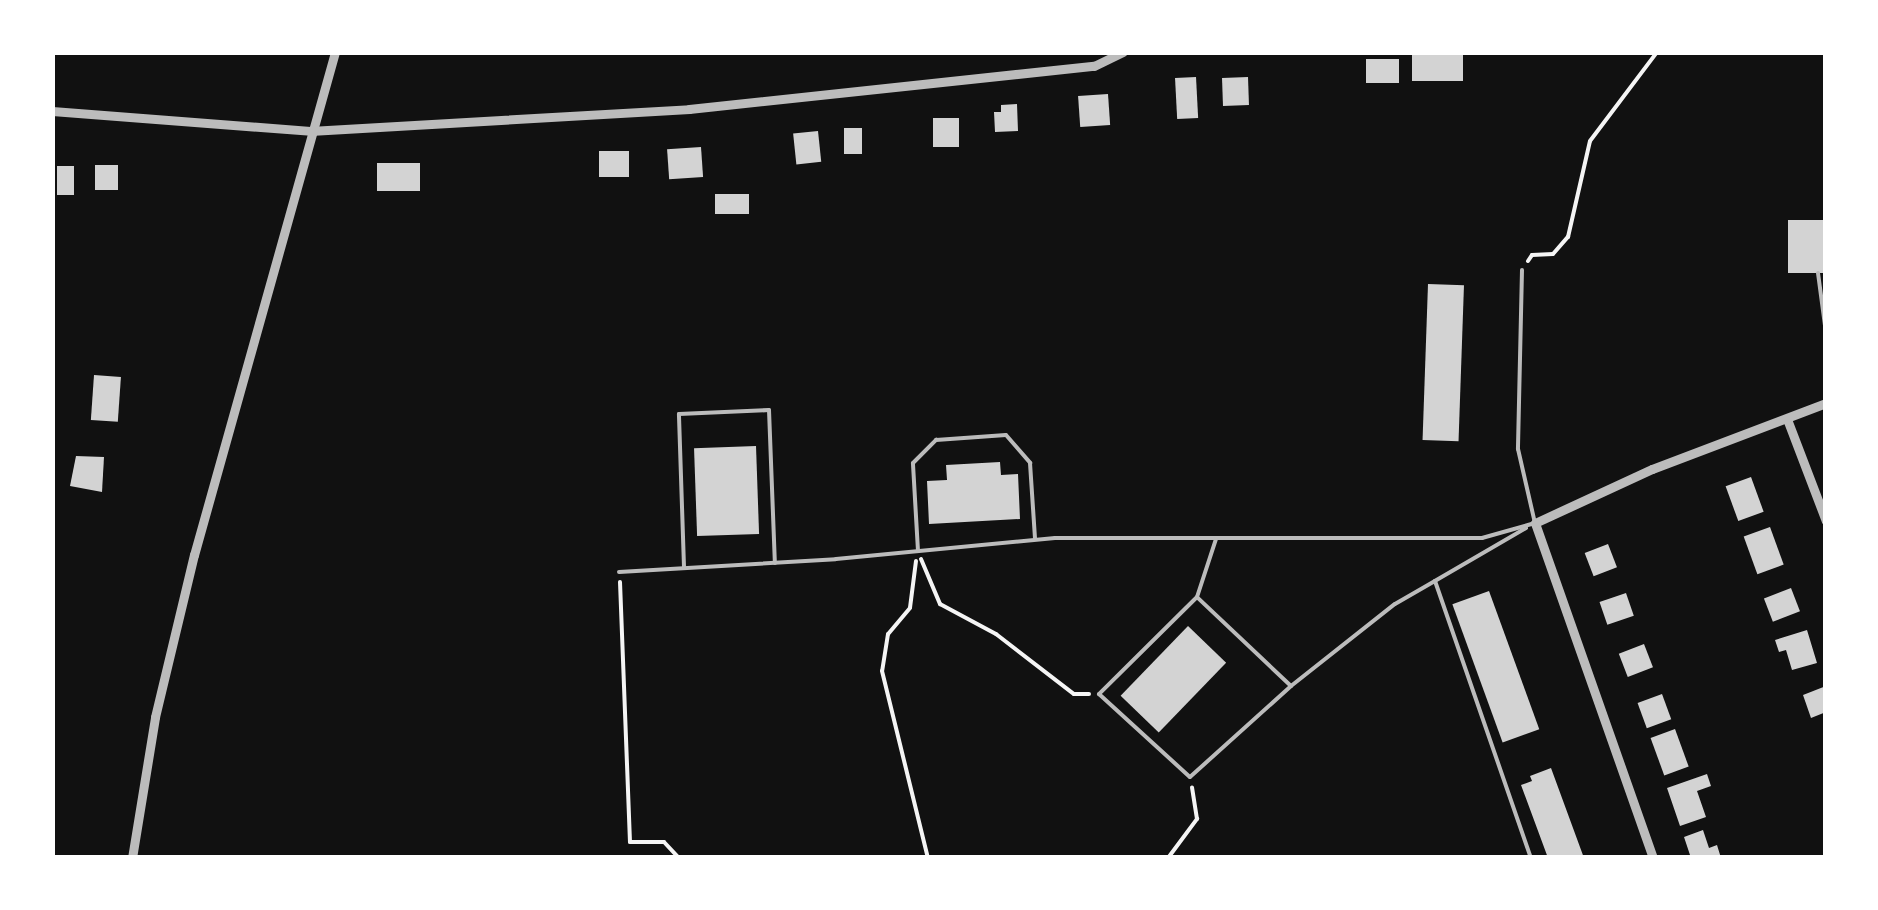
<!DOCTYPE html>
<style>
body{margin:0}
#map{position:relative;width:1878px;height:910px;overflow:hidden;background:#111;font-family:Roboto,sans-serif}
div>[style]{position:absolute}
.building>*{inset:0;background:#d3d3d3;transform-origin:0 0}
.path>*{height:4px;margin:-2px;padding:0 2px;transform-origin:2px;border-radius:2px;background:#f5f5f5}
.service>*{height:4px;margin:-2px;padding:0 2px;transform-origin:2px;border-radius:2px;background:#bcbcbc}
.minor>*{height:9px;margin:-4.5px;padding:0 4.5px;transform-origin:4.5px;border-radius:4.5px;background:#bcbcbc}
span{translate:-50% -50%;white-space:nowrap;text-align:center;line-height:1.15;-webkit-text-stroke:8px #fff;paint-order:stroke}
.frame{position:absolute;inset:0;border:55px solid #fff;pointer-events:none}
</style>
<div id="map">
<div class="building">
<div style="left:1412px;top:52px;width:51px;height:29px"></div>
<div style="left:1366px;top:59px;width:33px;height:24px"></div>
<div style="left:1196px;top:77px;width:41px;height:21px;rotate:87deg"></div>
<div style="left:1248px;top:77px;width:28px;height:26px;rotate:88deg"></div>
<div style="left:1108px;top:94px;width:31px;height:30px;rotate:86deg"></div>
<div style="clip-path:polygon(1017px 104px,1018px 131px,995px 132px,994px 112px,1001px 112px,1001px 105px)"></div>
<div style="left:933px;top:118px;width:26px;height:29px"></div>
<div style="left:844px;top:128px;width:18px;height:26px"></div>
<div style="left:818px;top:131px;width:31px;height:25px;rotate:84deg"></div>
<div style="left:701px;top:147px;width:30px;height:34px;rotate:86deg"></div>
<div style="left:599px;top:151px;width:30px;height:26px"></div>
<div style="left:377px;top:163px;width:43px;height:28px"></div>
<div style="left:95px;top:165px;width:23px;height:25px"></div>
<div style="left:57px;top:166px;width:17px;height:29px"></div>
<div style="left:749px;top:194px;width:20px;height:34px;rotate:90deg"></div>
<div style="left:1826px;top:220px;width:53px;height:38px;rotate:90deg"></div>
<div style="left:1428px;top:284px;width:36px;height:156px;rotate:2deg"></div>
<div style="left:94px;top:375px;width:27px;height:45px;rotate:4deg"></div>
<div style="left:756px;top:446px;width:88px;height:62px;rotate:88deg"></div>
<div style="clip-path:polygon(76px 456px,104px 457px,102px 492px,70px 486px)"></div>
<div style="clip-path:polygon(1000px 462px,1001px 475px,1018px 474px,1020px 519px,929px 524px,927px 481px,947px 480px,946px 465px)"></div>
<div style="left:1751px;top:477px;width:37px;height:27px;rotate:70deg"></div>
<div style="left:1770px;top:527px;width:40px;height:28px;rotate:70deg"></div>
<div style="left:1608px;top:544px;width:25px;height:25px;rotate:69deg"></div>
<div style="left:1791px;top:588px;width:25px;height:29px;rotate:69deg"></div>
<div style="left:1489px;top:591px;width:147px;height:39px;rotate:70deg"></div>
<div style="left:1626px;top:593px;width:24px;height:28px;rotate:71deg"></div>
<div style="left:1188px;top:626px;width:53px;height:97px;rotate:44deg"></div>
<div style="clip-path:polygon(1807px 630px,1817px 663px,1792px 670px,1786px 650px,1779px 652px,1775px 640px)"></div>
<div style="left:1644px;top:644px;width:25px;height:27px;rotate:69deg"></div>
<div style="clip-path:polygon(1826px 686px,1826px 712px,1811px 718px,1803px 695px)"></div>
<div style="left:1662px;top:694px;width:27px;height:26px;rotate:70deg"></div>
<div style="left:1675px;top:729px;width:40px;height:26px;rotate:70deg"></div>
<div style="clip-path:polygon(1551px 768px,1584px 858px,1548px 858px,1521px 785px,1532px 781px,1530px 776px)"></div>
<div style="clip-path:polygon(1707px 774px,1711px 786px,1697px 791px,1706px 817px,1680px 826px,1667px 788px)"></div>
<div style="clip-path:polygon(1703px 830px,1709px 848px,1717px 845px,1721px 858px,1691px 858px,1684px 837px)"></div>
</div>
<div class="path">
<div style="left:1528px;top:261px;width:7px;rotate:-56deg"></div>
<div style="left:1532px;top:255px;width:21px;rotate:-3deg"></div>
<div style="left:1553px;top:254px;width:23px;rotate:-49deg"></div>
<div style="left:1568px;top:237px;width:98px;rotate:-77.1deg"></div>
<div style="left:1590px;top:141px;width:111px;rotate:-53deg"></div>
<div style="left:921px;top:559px;width:49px;rotate:67.1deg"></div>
<div style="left:940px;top:604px;width:64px;rotate:28.2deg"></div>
<div style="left:996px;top:634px;width:98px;rotate:37.6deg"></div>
<div style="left:1074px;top:694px;width:15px"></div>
<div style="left:916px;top:561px;width:47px;rotate:97.3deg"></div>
<div style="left:910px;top:608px;width:34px;rotate:130deg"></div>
<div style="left:888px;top:634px;width:37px;rotate:99deg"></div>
<div style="left:882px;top:671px;width:193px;rotate:76.2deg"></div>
<div style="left:620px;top:582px;width:260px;rotate:87.8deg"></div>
<div style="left:630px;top:842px;width:34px"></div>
<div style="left:664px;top:842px;width:22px;rotate:47deg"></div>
<div style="left:1168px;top:858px;width:49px;rotate:-53.4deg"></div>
<div style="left:1197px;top:819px;width:32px;rotate:-99deg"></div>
</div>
<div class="service">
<div style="left:1522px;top:270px;width:179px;rotate:91.3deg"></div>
<div style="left:1518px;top:449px;width:76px;rotate:77.1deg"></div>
<div style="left:1818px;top:273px;width:61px;rotate:82.4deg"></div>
<div style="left:1526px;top:528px;width:105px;rotate:149.8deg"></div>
<div style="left:1435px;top:581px;width:293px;rotate:70.9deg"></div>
<div style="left:918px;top:551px;width:88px;rotate:-93.3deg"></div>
<div style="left:913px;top:463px;width:33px;rotate:-45deg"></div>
<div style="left:936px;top:440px;width:70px;rotate:-4.1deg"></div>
<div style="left:1006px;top:435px;width:37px;rotate:49deg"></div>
<div style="left:1030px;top:463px;width:76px;rotate:86.2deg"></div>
<div style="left:684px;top:567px;width:153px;rotate:-91.9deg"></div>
<div style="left:679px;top:414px;width:90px;rotate:-2.5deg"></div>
<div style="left:769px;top:410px;width:153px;rotate:87.8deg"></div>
<div style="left:619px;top:572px;width:217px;rotate:-3.4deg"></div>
<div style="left:836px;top:559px;width:220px;rotate:-5.5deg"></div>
<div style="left:1055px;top:538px;width:427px"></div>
<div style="left:1482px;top:538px;width:55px;rotate:-15.8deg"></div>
<div style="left:1197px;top:597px;width:61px;rotate:-71.9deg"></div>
<div style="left:1291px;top:686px;width:129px;rotate:-136.6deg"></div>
<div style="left:1197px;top:597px;width:138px;rotate:135.3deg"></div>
<div style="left:1099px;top:694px;width:123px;rotate:42.4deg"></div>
<div style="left:1190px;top:777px;width:136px;rotate:-42deg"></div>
<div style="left:1291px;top:686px;width:132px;rotate:-38.3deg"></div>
<div style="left:1395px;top:604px;width:46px;rotate:-29.9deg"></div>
</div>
<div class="minor">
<div style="left:52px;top:111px;width:259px;rotate:4.4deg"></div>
<div style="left:310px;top:131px;width:380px;rotate:-3.3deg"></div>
<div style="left:689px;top:109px;width:407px;rotate:-6.1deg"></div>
<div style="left:1094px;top:66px;width:32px;rotate:-26deg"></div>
<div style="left:1787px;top:419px;width:109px;rotate:69.1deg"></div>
<div style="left:132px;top:858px;width:143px;rotate:-80.7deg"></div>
<div style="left:155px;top:717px;width:167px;rotate:-76.5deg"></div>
<div style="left:194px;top:555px;width:522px;rotate:-74.34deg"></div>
<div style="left:1653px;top:858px;width:355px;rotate:-109.4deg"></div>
<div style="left:1535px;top:523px;width:129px;rotate:-24.8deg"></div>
<div style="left:1652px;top:469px;width:186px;rotate:-20.8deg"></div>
</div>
<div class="frame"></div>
</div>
